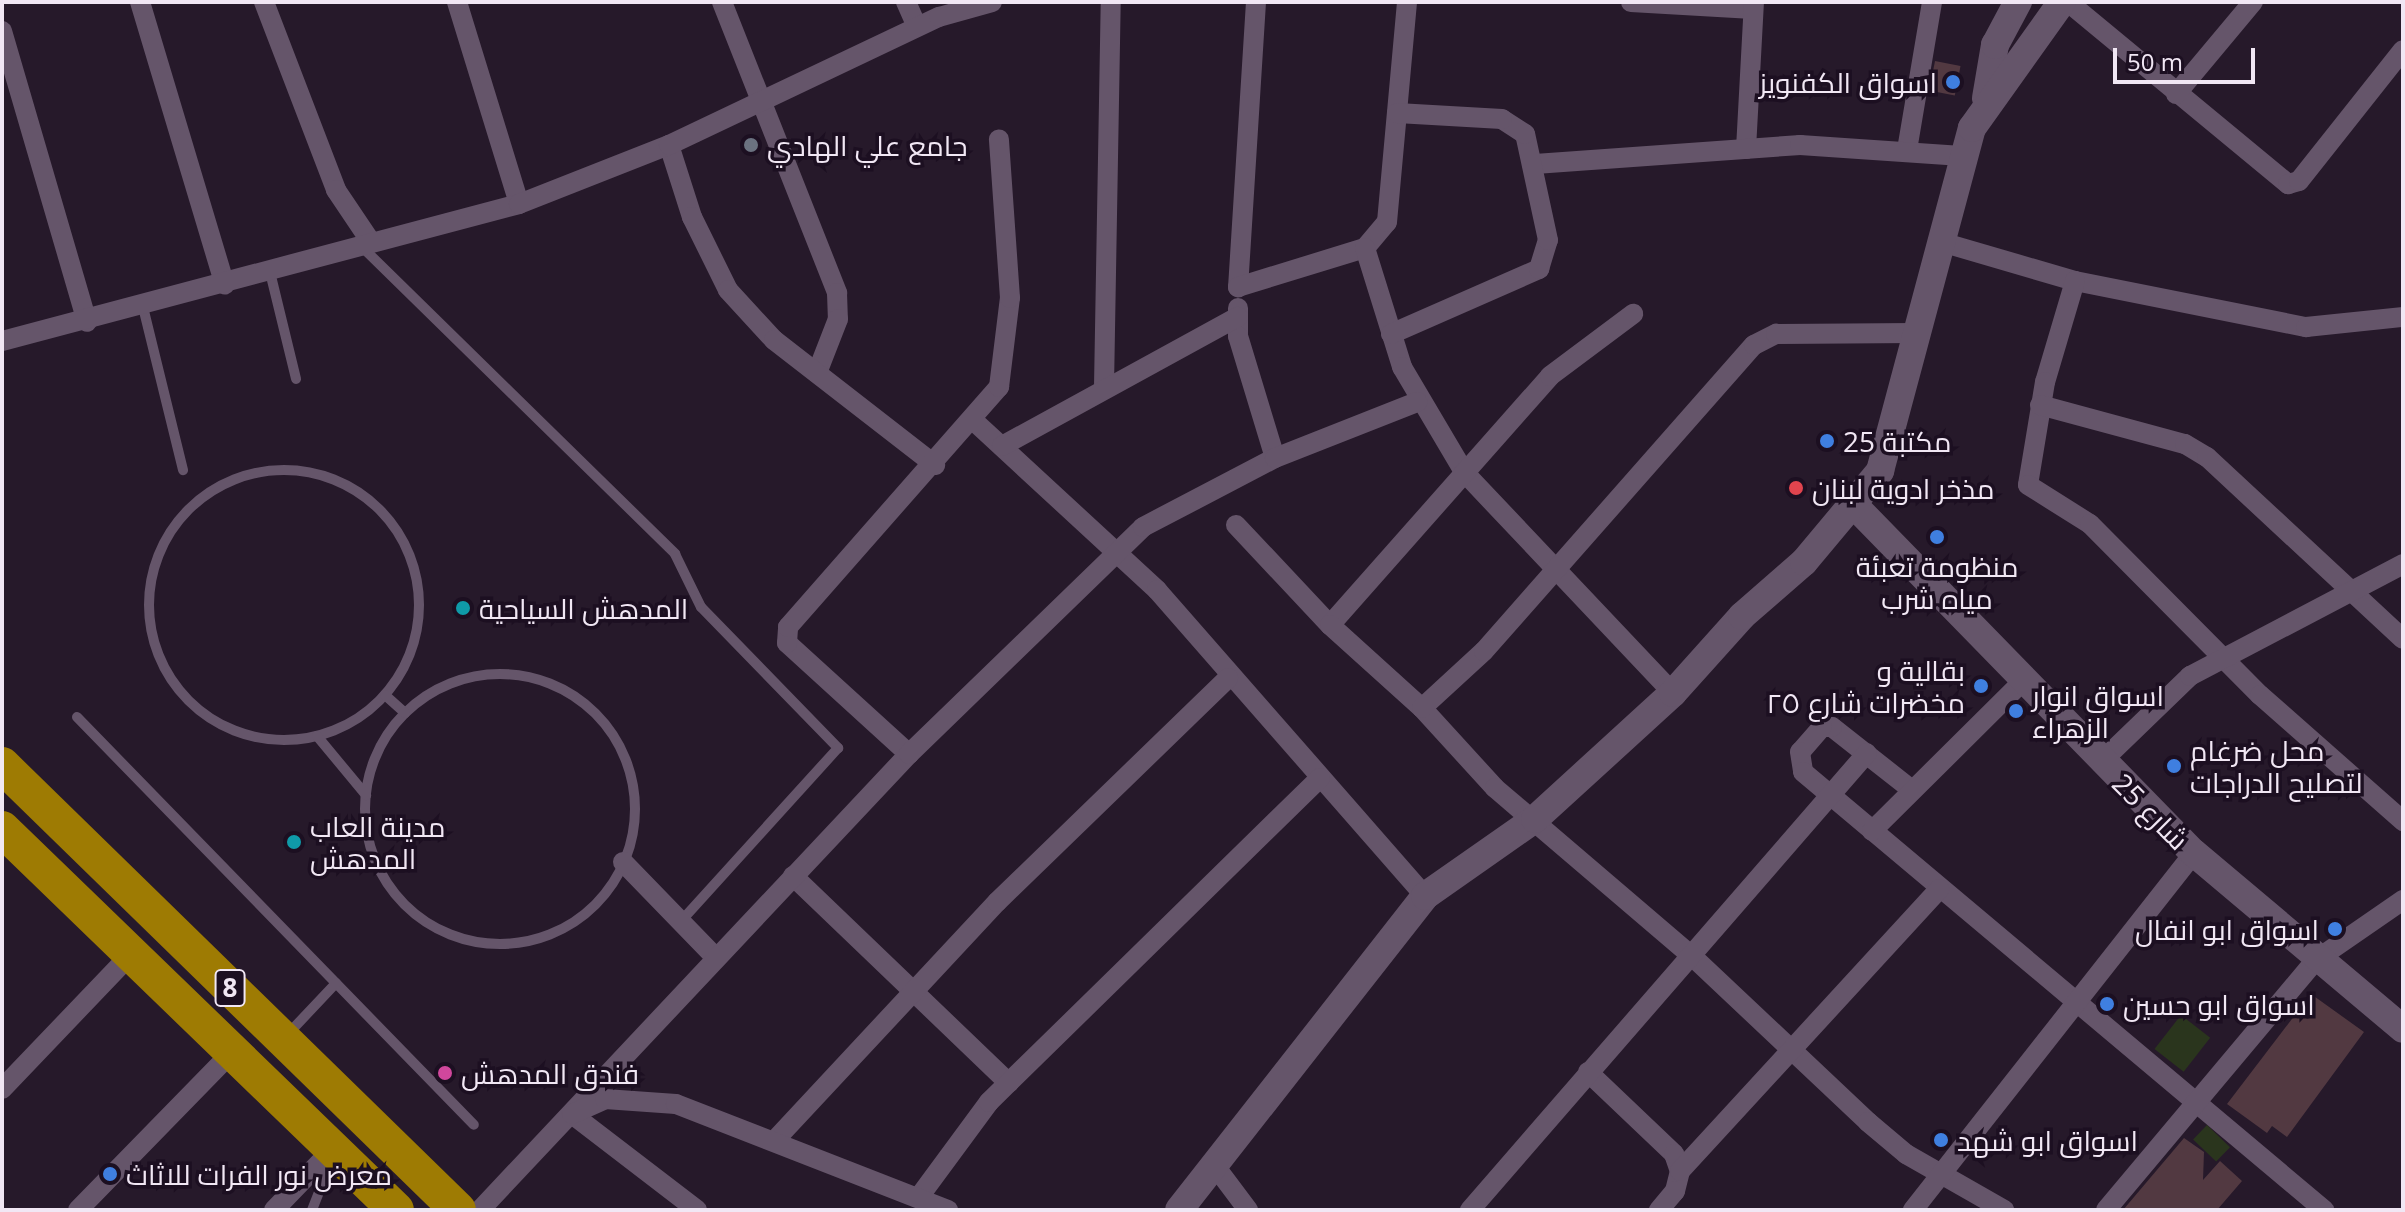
<!DOCTYPE html>
<meta charset="utf-8">
<style>
body{margin:0}
#map{position:relative;width:2405px;height:1212px;overflow:hidden;background:#26192a;font-family:"Open Sans",Cairo,sans-serif}
div>[style]{position:absolute}
.green>*{inset:0;background:#2a351d;transform-origin:0 0}
.building>*{inset:0;background:#523941;transform-origin:0 0}
.lane>*{height:10px;margin:-5px;padding:0 5px;transform-origin:5px;border-radius:5px;background:#65556a}
.lane>.ring{margin:-5px;padding:0;box-sizing:content-box;background:none;border:10px solid #65556a;border-radius:50%}
.street>*{height:20px;margin:-10px;padding:0 10px;transform-origin:10px;border-radius:10px;background:#65556a}
.secondary>*{height:28px;margin:-14px;padding:0 14px;transform-origin:14px;border-radius:14px;background:#65556a}
.highway>*{height:36px;margin:-18px;padding:0 18px;transform-origin:18px;border-radius:18px;background:#9e7b03}
.dots>*{width:22px;height:22px;translate:-50% -50%;box-sizing:border-box;border:4px solid #1c0f21;border-radius:50%}
span{translate:-50% -50%;white-space:nowrap;text-align:center;line-height:1.15;-webkit-text-stroke:7px #1c0f21;paint-order:stroke}
.shield-label span{padding:2px 6px;background:#1c0f21;border:2px solid;border-radius:6px;-webkit-text-stroke-width:0}
.shield-label{font-size:26px;color:#f1e7f4;font-weight:700}
.poi-label{font-size:28px;color:#f1e7f4}
.right{translate:-100% -50%;text-align:right}
.left{translate:0 -50%;text-align:left}
.street-label{font-size:28px;color:#f1e7f4}
.frame{position:absolute;inset:0;border:4px solid #f1e7f4;pointer-events:none}
.scale{position:absolute;left:2113px;top:48px;width:142px;height:36px;box-sizing:border-box;border:4px solid #f1e7f4;border-top:0;padding-left:10px;font-size:24px;line-height:28px;white-space:nowrap;color:#f1e7f4;-webkit-text-stroke:6px #1c0f21;paint-order:stroke}
</style>
<div id="map">
<div class="green">
<div style="left:2181px;top:1015px;width:37px;height:43px;rotate:38deg"></div>
<div style="left:2207px;top:1125px;width:32px;height:20px;rotate:44deg"></div>
</div>
<div class="building">
<div style="left:1935px;top:61px;width:26px;height:30px;rotate:11deg"></div>
<div style="clip-path:polygon(2311px 994px,2364px 1032px,2287px 1137px,2272px 1126px,2267px 1133px,2227px 1104px)"></div>
<div style="clip-path:polygon(2184px 1138px,2204px 1152px,2203px 1180px,2220px 1161px,2242px 1181px,2217px 1210px,2123px 1210px)"></div>
</div>
<div class="lane">
<div style="left:361px;top:246px;width:440px;rotate:44.4deg"></div>
<div style="left:675px;top:554px;width:59px;rotate:63.9deg"></div>
<div style="left:701px;top:607px;width:197px;rotate:45.8deg"></div>
<div style="left:838px;top:748px;width:232px;rotate:132.2deg"></div>
<div style="left:270px;top:272px;width:110px;rotate:76.3deg"></div>
<div style="left:143px;top:307px;width:168px;rotate:76.2deg"></div>
<div class="ring" style="left:149px;top:470px;width:260px;height:260px"></div>
<div class="ring" style="left:365px;top:674px;width:260px;height:260px"></div>
<div style="left:385px;top:695px;width:27px;rotate:42deg"></div>
<div style="left:77px;top:717px;width:569px;rotate:45.78deg"></div>
<div style="left:317px;top:736px;width:77px;rotate:50.3deg"></div>
<div style="left:288px;top:1034px;width:70px;rotate:-46.7deg"></div>
<div style="left:312px;top:1210px;width:55px;rotate:-68.6deg"></div>
</div>
<div class="street">
<div style="left:140px;top:2px;width:295px;rotate:73.3deg"></div>
<div style="left:264px;top:2px;width:201px;rotate:69deg"></div>
<div style="left:336px;top:190px;width:63px;rotate:56.1deg"></div>
<div style="left:457px;top:2px;width:211px;rotate:72.9deg"></div>
<div style="left:722px;top:2px;width:313px;rotate:68.4deg"></div>
<div style="left:837px;top:293px;width:26px;rotate:88deg"></div>
<div style="left:838px;top:319px;width:58px;rotate:111.3deg"></div>
<div style="left:906px;top:2px;width:27px;rotate:66deg"></div>
<div style="left:1256px;top:2px;width:286px;rotate:93.6deg"></div>
<div style="left:1238px;top:287px;width:133px;rotate:-17.1deg"></div>
<div style="left:1365px;top:248px;width:34px;rotate:-50deg"></div>
<div style="left:1387px;top:222px;width:221px;rotate:-84.8deg"></div>
<div style="left:1631px;top:2px;width:122px;rotate:3.3deg"></div>
<div style="left:2068px;top:2px;width:286px;rotate:39.6deg"></div>
<div style="left:2288px;top:184px;width:11px;rotate:-15deg"></div>
<div style="left:2299px;top:181px;width:167px;rotate:-51.6deg"></div>
<div style="left:2px;top:31px;width:303px;rotate:73.7deg"></div>
<div style="left:2176px;top:94px;width:120px;rotate:-50.1deg"></div>
<div style="left:669px;top:145px;width:76px;rotate:72.3deg"></div>
<div style="left:692px;top:217px;width:81px;rotate:63.7deg"></div>
<div style="left:728px;top:290px;width:68px;rotate:47.4deg"></div>
<div style="left:774px;top:340px;width:204px;rotate:37.8deg"></div>
<div style="left:1746px;top:149px;width:147px;rotate:-86.9deg"></div>
<div style="left:1907px;top:150px;width:150px;rotate:-80.4deg"></div>
<div style="left:1535px;top:164px;width:266px;rotate:-4.1deg"></div>
<div style="left:1800px;top:145px;width:162px;rotate:3.9deg"></div>
<div style="left:1938px;top:241px;width:143px;rotate:16.3deg"></div>
<div style="left:2075px;top:281px;width:236px;rotate:11.3deg"></div>
<div style="left:2306px;top:327px;width:98px;rotate:-5.9deg"></div>
<div style="left:1365px;top:248px;width:125px;rotate:72.7deg"></div>
<div style="left:1402px;top:367px;width:122px;rotate:59.4deg"></div>
<div style="left:1464px;top:472px;width:304px;rotate:46.6deg"></div>
<div style="left:2075px;top:281px;width:105px;rotate:106.5deg"></div>
<div style="left:2045px;top:382px;width:104px;rotate:99.4deg"></div>
<div style="left:2028px;top:485px;width:73px;rotate:32.2deg"></div>
<div style="left:2090px;top:524px;width:241px;rotate:45.2deg"></div>
<div style="left:2260px;top:695px;width:191px;rotate:41.4deg"></div>
<div style="left:1238px;top:308px;width:28px;rotate:90deg"></div>
<div style="left:1238px;top:336px;width:127px;rotate:73.1deg"></div>
<div style="left:1391px;top:334px;width:162px;rotate:-23.7deg"></div>
<div style="left:1539px;top:269px;width:30px;rotate:-73deg"></div>
<div style="left:1548px;top:240px;width:108px;rotate:-102.2deg"></div>
<div style="left:1525px;top:134px;width:27px;rotate:-147deg"></div>
<div style="left:1502px;top:119px;width:105px;rotate:-176.7deg"></div>
<div style="left:2px;top:341px;width:535px;rotate:-14.84deg"></div>
<div style="left:519px;top:204px;width:161px;rotate:-21.5deg"></div>
<div style="left:669px;top:145px;width:299px;rotate:-25.4deg"></div>
<div style="left:939px;top:17px;width:55px;rotate:-15.8deg"></div>
<div style="left:1104px;top:387px;width:385px;rotate:-89deg"></div>
<div style="left:2040px;top:405px;width:150px;rotate:15.1deg"></div>
<div style="left:2185px;top:444px;width:26px;rotate:31deg"></div>
<div style="left:2207px;top:457px;width:267px;rotate:42.9deg"></div>
<div style="left:975px;top:422px;width:248px;rotate:42.7deg"></div>
<div style="left:1157px;top:590px;width:407px;rotate:48.8deg"></div>
<div style="left:1002px;top:446px;width:269px;rotate:-28.7deg"></div>
<div style="left:1236px;top:525px;width:137px;rotate:46.8deg"></div>
<div style="left:1330px;top:625px;width:332px;rotate:-48.5deg"></div>
<div style="left:1550px;top:376px;width:104px;rotate:-36.8deg"></div>
<div style="left:1330px;top:625px;width:124px;rotate:42.1deg"></div>
<div style="left:1422px;top:708px;width:108px;rotate:47.6deg"></div>
<div style="left:1495px;top:788px;width:260px;rotate:40.5deg"></div>
<div style="left:1693px;top:957px;width:241px;rotate:43.3deg"></div>
<div style="left:1868px;top:1122px;width:50px;rotate:40.1deg"></div>
<div style="left:1906px;top:1154px;width:113px;rotate:29.7deg"></div>
<div style="left:1422px;top:708px;width:84px;rotate:-42.6deg"></div>
<div style="left:1484px;top:651px;width:408px;rotate:-48.6deg"></div>
<div style="left:1754px;top:345px;width:25px;rotate:-27deg"></div>
<div style="left:1776px;top:334px;width:140px;rotate:-0.4deg"></div>
<div style="left:909px;top:754px;width:165px;rotate:-137.7deg"></div>
<div style="left:787px;top:643px;width:16px;rotate:-86deg"></div>
<div style="left:788px;top:627px;width:320px;rotate:-48.7deg"></div>
<div style="left:999px;top:387px;width:90px;rotate:-83deg"></div>
<div style="left:1010px;top:298px;width:159px;rotate:-94deg"></div>
<div style="left:2101px;top:762px;width:124px;rotate:-44deg"></div>
<div style="left:2190px;top:676px;width:241px;rotate:-27.7deg"></div>
<div style="left:1912px;top:790px;width:102px;rotate:-141.8deg"></div>
<div style="left:1832px;top:727px;width:10px;rotate:180deg"></div>
<div style="left:1822px;top:727px;width:33px;rotate:131deg"></div>
<div style="left:1800px;top:752px;width:20px;rotate:81deg"></div>
<div style="left:1803px;top:772px;width:681px;rotate:40.05deg"></div>
<div style="left:1872px;top:831px;width:210px;rotate:-44.8deg"></div>
<div style="left:623px;top:862px;width:131px;rotate:45.9deg"></div>
<div style="left:793px;top:876px;width:299px;rotate:43.8deg"></div>
<div style="left:1588px;top:1072px;width:119px;rotate:43.6deg"></div>
<div style="left:1674px;top:1154px;width:18px;rotate:71deg"></div>
<div style="left:1680px;top:1171px;width:21px;rotate:104deg"></div>
<div style="left:1675px;top:1191px;width:25px;rotate:130deg"></div>
<div style="left:2px;top:1089px;width:187px;rotate:-46.3deg"></div>
<div style="left:776px;top:1139px;width:324px;rotate:-47deg"></div>
<div style="left:997px;top:902px;width:322px;rotate:-44.1deg"></div>
<div style="left:1215px;top:1166px;width:55px;rotate:53.1deg"></div>
<div style="left:1680px;top:1171px;width:383px;rotate:-47.4deg"></div>
<div style="left:919px;top:1197px;width:118px;rotate:-53.6deg"></div>
<div style="left:989px;top:1102px;width:463px;rotate:-44.4deg"></div>
<div style="left:78px;top:1210px;width:222px;rotate:-45.7deg"></div>
<div style="left:274px;top:1210px;width:85px;rotate:-46deg"></div>
<div style="left:480px;top:1210px;width:626px;rotate:-46.75deg"></div>
<div style="left:909px;top:754px;width:326px;rotate:-44.1deg"></div>
<div style="left:1143px;top:527px;width:149px;rotate:-27.6deg"></div>
<div style="left:1275px;top:458px;width:153px;rotate:-21.5deg"></div>
<div style="left:697px;top:1210px;width:158px;rotate:-142.5deg"></div>
<div style="left:572px;top:1114px;width:36px;rotate:-24deg"></div>
<div style="left:605px;top:1099px;width:71px;rotate:4deg"></div>
<div style="left:676px;top:1104px;width:292px;rotate:21.3deg"></div>
<div style="left:1470px;top:1210px;width:605px;rotate:-49.02deg"></div>
<div style="left:1913px;top:1210px;width:454px;rotate:-51.8deg"></div>
<div style="left:2106px;top:1210px;width:326px;rotate:-50deg"></div>
<div style="left:2316px;top:960px;width:106px;rotate:-34.6deg"></div>
</div>
<div class="secondary">
<div style="left:1986px;top:98px;width:54px;rotate:-80.4deg"></div>
<div style="left:1995px;top:45px;width:49px;rotate:-61.9deg"></div>
<div style="left:1852px;top:503px;width:489px;rotate:45.7deg"></div>
<div style="left:2194px;top:853px;width:273px;rotate:40.1deg"></div>
<div style="left:1179px;top:1210px;width:399px;rotate:-51.9deg"></div>
<div style="left:1425px;top:896px;width:134px;rotate:-35deg"></div>
<div style="left:1535px;top:819px;width:187px;rotate:-42.4deg"></div>
<div style="left:1673px;top:693px;width:103px;rotate:-48.1deg"></div>
<div style="left:1742px;top:616px;width:82px;rotate:-41.1deg"></div>
<div style="left:1804px;top:562px;width:119px;rotate:-50.1deg"></div>
<div style="left:1880px;top:471px;width:355px;rotate:-75deg"></div>
<div style="left:1972px;top:128px;width:155px;rotate:-54.5deg"></div>
</div>
<div class="highway">
<div style="left:2px;top:765px;width:637px;rotate:44.3deg"></div>
<div style="left:2px;top:829px;width:548px;rotate:44.04deg"></div>
</div>
<div class="dots">
<div style="left:1953px;top:82px;background:#3f7fe0"></div>
<div style="left:751px;top:145px;background:#6b7280"></div>
<div style="left:1827px;top:441px;background:#3f7fe0"></div>
<div style="left:1796px;top:488px;background:#e0444e"></div>
<div style="left:1937px;top:537px;background:#3f7fe0"></div>
<div style="left:463px;top:608px;background:#0f9aa8"></div>
<div style="left:1981px;top:686px;background:#3f7fe0"></div>
<div style="left:2016px;top:711px;background:#3f7fe0"></div>
<div style="left:2174px;top:766px;background:#3f7fe0"></div>
<div style="left:294px;top:842px;background:#0f9aa8"></div>
<div style="left:2335px;top:929px;background:#3f7fe0"></div>
<div style="left:2107px;top:1004px;background:#3f7fe0"></div>
<div style="left:445px;top:1073px;background:#d1479c"></div>
<div style="left:1941px;top:1140px;background:#3f7fe0"></div>
<div style="left:110px;top:1174px;background:#3f7fe0"></div>
</div>
<div class="shield-label">
<span style="left:230px;top:988px">8</span>
</div>
<div class="poi-label">
<span class="right" style="left:1937px;top:82px">اسواق الكفنويز</span>
<span class="left" style="left:767px;top:145px">جامع علي الهادي</span>
<span class="left" style="left:1843px;top:441px">مكتبة 25</span>
<span class="left" style="left:1812px;top:488px">مذخر ادوية لبنان</span>
<span style="left:1937px;top:582px">منظومة تعبئة<br>مياه شرب</span>
<span class="left" style="left:479px;top:608px">المدهش السياحية</span>
<span class="right" style="left:1965px;top:686px">بقالية و<br>مخضرات شارع ٢٥</span>
<span class="left" style="left:2032px;top:711px">اسواق انوار<br>الزهراء</span>
<span class="left" style="left:2190px;top:766px">محل ضرغام<br>لتصليح الدراجات</span>
<span class="left" style="left:310px;top:842px">مدينة العاب<br>المدهش</span>
<span class="right" style="left:2319px;top:929px">اسواق ابو انفال</span>
<span class="left" style="left:2123px;top:1004px">اسواق ابو حسين</span>
<span class="left" style="left:461px;top:1073px">فندق المدهش</span>
<span class="left" style="left:1957px;top:1140px">اسواق ابو شهد</span>
<span class="left" style="left:126px;top:1174px">معرض نور الفرات للاثاث</span>
</div>
<div class="street-label">
<span style="left:2151px;top:811px;rotate:45deg">شارع 25</span>
</div>
<div class="frame"></div>
<div class="scale">50 m</div>
</div>
